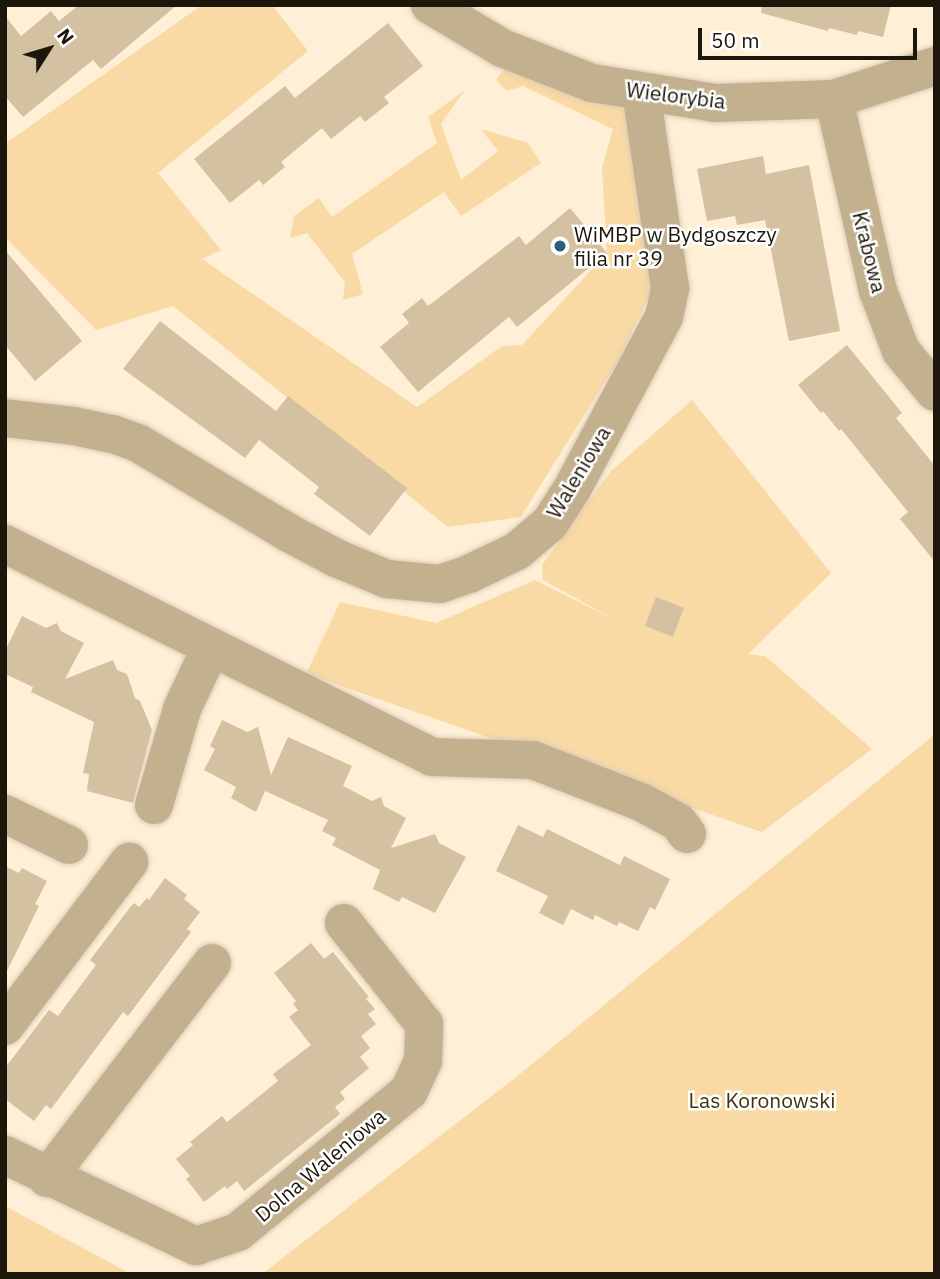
<!DOCTYPE html>
<style>
body{margin:0}
#map{position:relative;width:940px;height:1279px;overflow:hidden;background:#feefd6;font-family:"IBM Plex Sans",sans-serif}
div>[style]{position:absolute}
.green>*{inset:0;background:#f9d9a4}
.building>*{inset:0;background:#d3c1a2;transform-origin:0 0}
.roads{filter:drop-shadow(0 0 2px #daccb6) drop-shadow(0 0 2px #daccb6)}
.minor>*{height:38px;margin:-19px;padding:0 19px;transform-origin:19px;border-radius:19px;background:#c3b08f}
.dots>*{width:19px;height:19px;translate:-50% -50%;box-sizing:border-box;border:4px solid #fefffe;border-radius:50%}
span{translate:-50% -50%;white-space:nowrap;text-align:center;line-height:1.15;-webkit-text-stroke:5px #fefffe;paint-order:stroke}
.street-label{font-size:21px;color:#1d160b}
.poi-label{font-size:21px;color:#1d160b}
.left{translate:0 -50%;text-align:left}
.park-label{font-size:21px;color:#44320f}
.frame{position:absolute;inset:0;border:7px solid #1d160b;pointer-events:none}
.north{position:absolute;left:14px;top:14px;width:70px;height:70px;-webkit-text-stroke:5px #fefffe;paint-order:stroke;rotate:53deg;font-size:19px;font-weight:700;line-height:28px;text-align:center;color:#1d160b}
.north::after{content:'';display:block;margin:auto;width:24px;height:32px;background:#1d160b;clip-path:polygon(50% 0,100% 100%,50% 72%,0 100%)}
.scale{position:absolute;left:698px;top:28px;width:219px;height:32px;box-sizing:border-box;border:4px solid #1d160b;border-top:0;padding-left:9px;font-size:21px;line-height:24px;white-space:nowrap;color:#1d160b;-webkit-text-stroke:5px #fefffe;paint-order:stroke}
</style>
<div id="map">
<div class="green">
<div style="clip-path:polygon(202px 5px,272px 5px,308px 51px,158px 173px,221px 250px,202px 259px,417px 407px,502px 346px,522px 345px,607px 253px,602px 168px,613px 129px,523px 86px,507px 91px,496px 80px,506px 66px,631px 112px,653px 288px,619px 359px,521px 517px,448px 527px,173px 306px,96px 330px,5px 237px,5px 144px)"></div>
<div style="clip-path:polygon(465px 90px,441px 124px,461px 180px,498px 151px,481px 129px,528px 143px,541px 163px,461px 216px,444px 192px,352px 254px,363px 294px,343px 300px,345px 282px,307px 233px,290px 238px,294px 216px,319px 198px,332px 217px,437px 143px,428px 117px)"></div>
<div style="clip-path:polygon(692px 400px,831px 573px,748px 654px,765px 656px,872px 749px,762px 832px,306px 674px,340px 602px,436px 623px,535px 580px,615px 620px,543px 580px,542px 565px,610px 472px)"></div>
<div style="clip-path:polygon(935px 734px,935px 1274px,262px 1274px,515px 1078px)"></div>
<div style="clip-path:polygon(5px 1206px,131px 1274px,5px 1274px)"></div>
</div>
<div class="building">
<div style="clip-path:polygon(79px 5px,177px 5px,101px 69px,93px 60px,23px 117px,5px 96px,5px 16px,21px 36px,51px 11px,59px 21px)"></div>
<div style="clip-path:polygon(762px 5px,891px 5px,883px 37px,858px 31px,857px 35px,829px 28px,828px 31px,761px 13px)"></div>
<div style="clip-path:polygon(388px 23px,423px 66px,384px 97px,389px 103px,365px 122px,360px 116px,331px 139px,322px 128px,281px 162px,285px 167px,263px 185px,259px 180px,230px 203px,194px 159px,285px 86px,295px 98px)"></div>
<div style="clip-path:polygon(763px 156px,766px 174px,809px 165px,840px 331px,789px 341px,765px 220px,737px 225px,735px 216px,707px 221px,697px 169px)"></div>
<div style="clip-path:polygon(570px 208px,607px 253px,517px 327px,509px 317px,418px 392px,380px 347px,409px 323px,402px 314px,422px 298px,428px 306px,519px 236px,526px 245px)"></div>
<div style="clip-path:polygon(5px 250px,82px 341px,35px 381px,5px 345px)"></div>
<div style="clip-path:polygon(160px 321px,276px 411px,288px 396px,407px 488px,370px 536px,314px 494px,319px 487px,259px 440px,245px 458px,123px 369px)"></div>
<div style="clip-path:polygon(847px 345px,902px 413px,896px 418px,935px 466px,935px 562px,900px 519px,908px 512px,841px 429px,839px 431px,823px 411px,821px 413px,798px 385px)"></div>
<div style="left:656px;top:597px;width:30px;height:31px;rotate:21deg"></div>
<div style="clip-path:polygon(22px 616px,46px 628px,57px 623px,61px 631px,84px 643px,65px 679px,113px 660px,117px 670px,127px 674px,135px 698px,140px 701px,152px 730px,133px 803px,87px 791px,89px 774px,83px 773px,94px 722px,31px 692px,33px 687px,5px 674px,5px 651px)"></div>
<div style="clip-path:polygon(222px 720px,247px 732px,258px 727px,271px 775px,288px 737px,352px 766px,343px 786px,372px 801px,381px 797px,384px 806px,406px 818px,391px 848px,435px 834px,439px 843px,466px 857px,435px 913px,402px 897px,399px 902px,373px 889px,380px 870px,332px 845px,336px 838px,322px 831px,328px 820px,265px 791px,256px 812px,231px 798px,236px 787px,204px 770px,215px 749px,210px 746px)"></div>
<div style="clip-path:polygon(518px 825px,543px 837px,547px 829px,620px 865px,624px 856px,670px 879px,655px 910px,650px 907px,638px 931px,619px 922px,617px 926px,595px 915px,593px 920px,571px 909px,563px 925px,539px 913px,548px 896px,496px 871px)"></div>
<div style="clip-path:polygon(5px 866px,19px 873px,22px 868px,47px 881px,35px 904px,39px 906px,5px 975px)"></div>
<div style="clip-path:polygon(165px 878px,187px 895px,184px 899px,200px 912px,187px 929px,191px 932px,128px 1016px,123px 1012px,51px 1109px,46px 1105px,34px 1121px,5px 1099px,5px 1068px,49px 1010px,58px 1016px,96px 965px,90px 960px,131px 906px,134px 903px,139px 907px,147px 898px,149px 900px)"></div>
<div style="clip-path:polygon(311px 943px,324px 959px,333px 952px,369px 997px,366px 999px,375px 1009px,368px 1014px,376px 1024px,361px 1036px,370px 1048px,360px 1057px,369px 1068px,340px 1092px,345px 1099px,335px 1107px,340px 1114px,244px 1191px,237px 1181px,227px 1189px,225px 1186px,204px 1202px,186px 1179px,190px 1176px,176px 1159px,193px 1145px,190px 1142px,222px 1116px,227px 1122px,278px 1081px,273px 1074px,311px 1045px,289px 1017px,298px 1010px,293px 1004px,296px 1001px,274px 973px)"></div>
</div>
<div class="roads">
<div class="minor">
<div style="left:430px;top:5px;width:84px;rotate:30.8deg"></div>
<div style="left:502px;top:48px;width:97px;rotate:21.3deg"></div>
<div style="left:592px;top:83px;width:125px;rotate:9.2deg"></div>
<div style="left:715px;top:103px;width:119px;rotate:-1.9deg"></div>
<div style="left:834px;top:99px;width:106px;rotate:-18.1deg"></div>
<div style="left:834px;top:99px;width:197px;rotate:77.1deg"></div>
<div style="left:878px;top:291px;width:64px;rotate:69deg"></div>
<div style="left:901px;top:351px;width:53px;rotate:50.3deg"></div>
<div style="left:5px;top:418px;width:69px;rotate:6.6deg"></div>
<div style="left:74px;top:426px;width:40px;rotate:12deg"></div>
<div style="left:113px;top:434px;width:27px;rotate:20deg"></div>
<div style="left:138px;top:443px;width:176px;rotate:30.8deg"></div>
<div style="left:289px;top:533px;width:53px;rotate:28deg"></div>
<div style="left:336px;top:558px;width:55px;rotate:22.4deg"></div>
<div style="left:387px;top:579px;width:53px;rotate:5.4deg"></div>
<div style="left:440px;top:584px;width:31px;rotate:-19deg"></div>
<div style="left:469px;top:574px;width:53px;rotate:-25.6deg"></div>
<div style="left:517px;top:551px;width:43px;rotate:-40.3deg"></div>
<div style="left:550px;top:523px;width:40px;rotate:-57.1deg"></div>
<div style="left:572px;top:489px;width:195px;rotate:-61.9deg"></div>
<div style="left:664px;top:317px;width:30px;rotate:-78deg"></div>
<div style="left:670px;top:288px;width:198px;rotate:-98.4deg"></div>
<div style="left:5px;top:544px;width:477px;rotate:26.5deg"></div>
<div style="left:432px;top:757px;width:101px;rotate:1.7deg"></div>
<div style="left:533px;top:760px;width:116px;rotate:21.3deg"></div>
<div style="left:641px;top:802px;width:42px;rotate:28.4deg"></div>
<div style="left:678px;top:822px;width:15px;rotate:53deg"></div>
<div style="left:154px;top:805px;width:100px;rotate:-73.7deg"></div>
<div style="left:182px;top:709px;width:68px;rotate:-64.9deg"></div>
<div style="left:5px;top:814px;width:71px;rotate:25.8deg"></div>
<div style="left:5px;top:1026px;width:206px;rotate:-52.9deg"></div>
<div style="left:5px;top:1155px;width:212px;rotate:25.5deg"></div>
<div style="left:196px;top:1246px;width:44px;rotate:-18.4deg"></div>
<div style="left:238px;top:1232px;width:222px;rotate:-39.5deg"></div>
<div style="left:409px;top:1091px;width:33px;rotate:-65deg"></div>
<div style="left:423px;top:1061px;width:37px;rotate:-88deg"></div>
<div style="left:424px;top:1024px;width:129px;rotate:-128.4deg"></div>
<div style="left:47px;top:1178px;width:271px;rotate:-52.5deg"></div>
</div>
</div>
<div class="dots">
<div style="left:560px;top:246px;background:#28607a"></div>
</div>
<div class="street-label">
<span style="left:676px;top:95px;rotate:7deg">Wielorybia</span>
<span style="left:870px;top:252px;rotate:76deg">Krabowa</span>
<span style="left:578px;top:472px;rotate:-59deg">Waleniowa</span>
<span style="left:320px;top:1165px;rotate:-40deg">Dolna Waleniowa</span>
</div>
<div class="poi-label">
<span class="left" style="left:574px;top:246px">WiMBP w Bydgoszczy<br>filia nr 39</span>
</div>
<div class="park-label">
<span style="left:762px;top:1100px">Las Koronowski</span>
</div>
<div class="frame"></div>
<div class="north">N</div>
<div class="scale">50 m</div>
</div>
